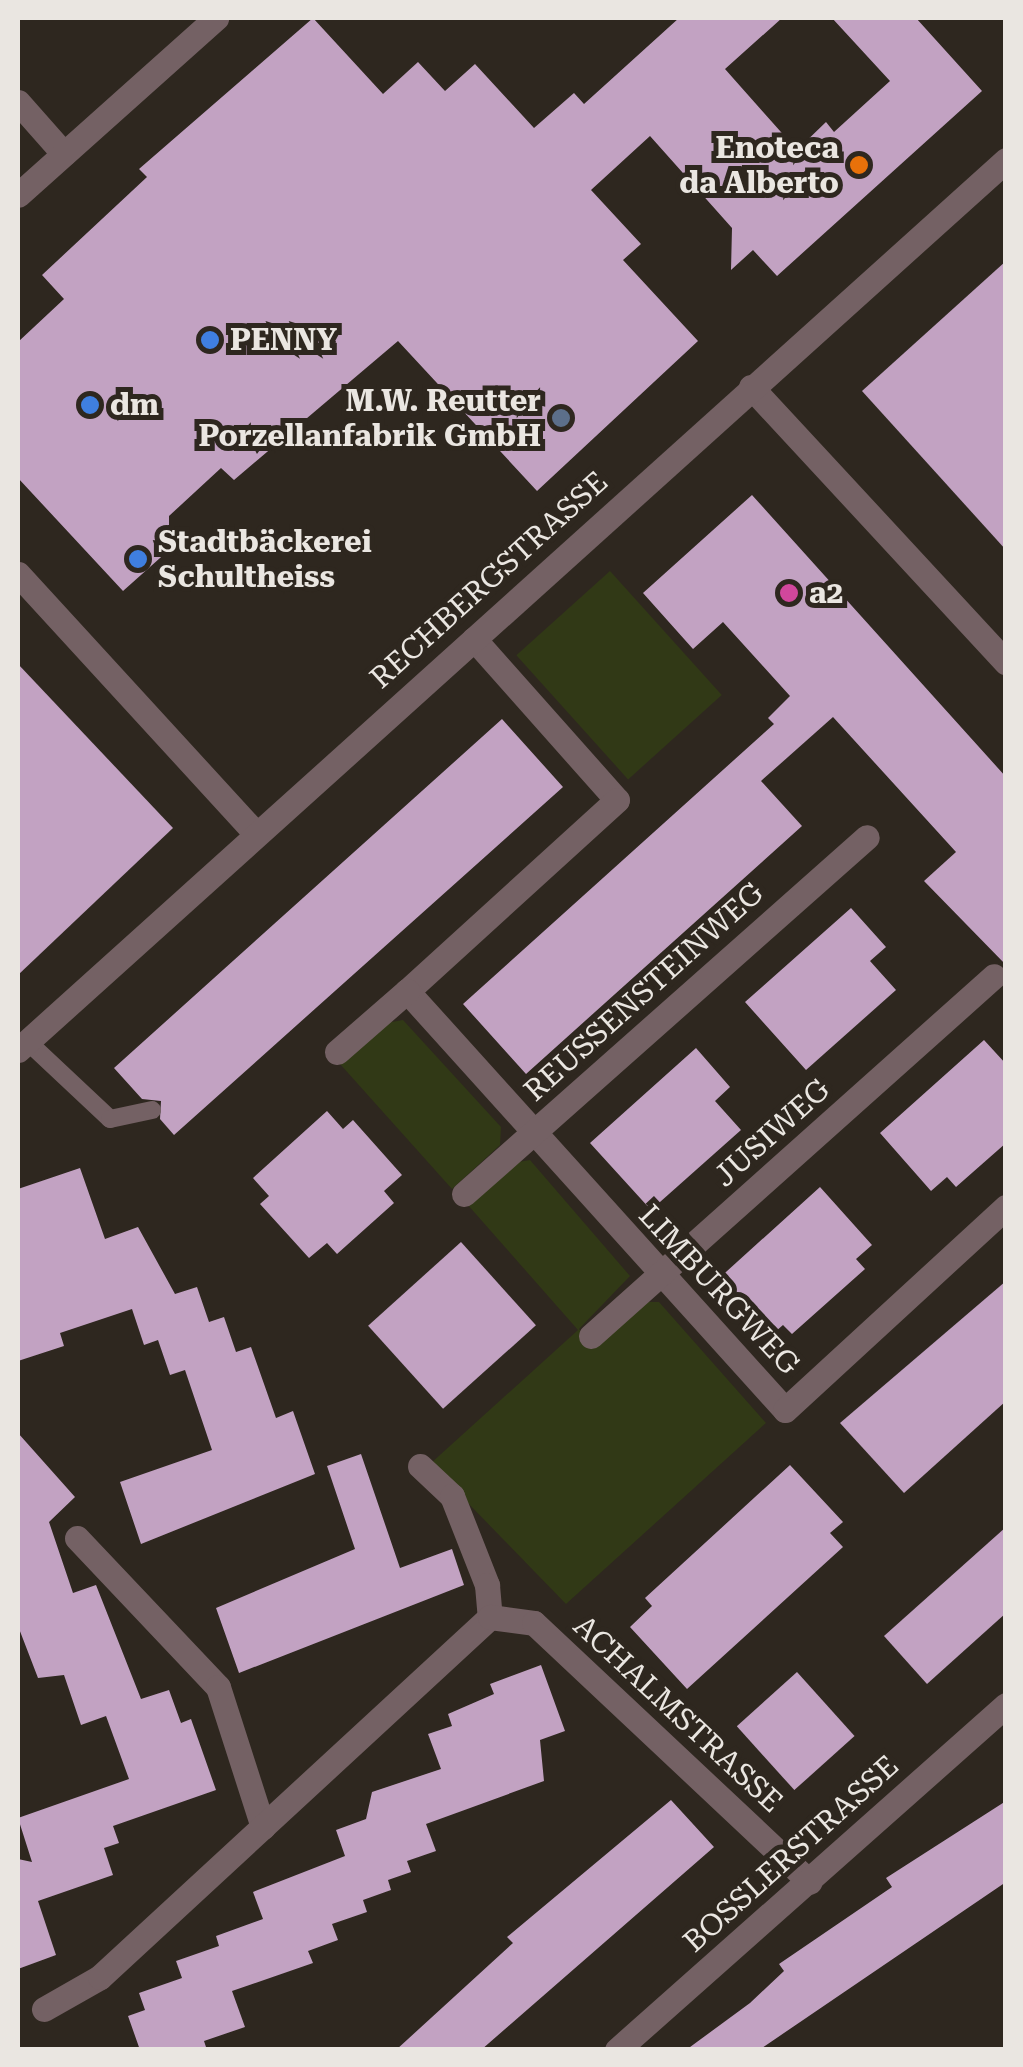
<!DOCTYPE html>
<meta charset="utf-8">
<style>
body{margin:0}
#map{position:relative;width:1023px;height:2067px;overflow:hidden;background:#2e271f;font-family:"Roboto Serif",serif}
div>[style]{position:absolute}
.green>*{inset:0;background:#313916;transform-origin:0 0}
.building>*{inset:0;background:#c2a2c2;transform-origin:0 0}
.lane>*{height:18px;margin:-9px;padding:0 9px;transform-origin:9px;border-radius:9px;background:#746164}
.street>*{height:25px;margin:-12.5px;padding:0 12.5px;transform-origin:12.5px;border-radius:12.5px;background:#746164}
.dots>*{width:28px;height:28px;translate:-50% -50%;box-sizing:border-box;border:5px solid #2e271f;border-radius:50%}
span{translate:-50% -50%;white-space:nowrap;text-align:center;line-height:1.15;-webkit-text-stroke:10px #2e271f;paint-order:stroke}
.poi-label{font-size:30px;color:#eae6e1;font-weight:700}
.right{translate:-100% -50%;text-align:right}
.left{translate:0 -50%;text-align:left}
.street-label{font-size:30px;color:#eae6e1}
.frame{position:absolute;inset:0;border:20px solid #eae6e1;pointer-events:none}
</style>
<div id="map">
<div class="green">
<div style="left:610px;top:571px;width:167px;height:126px;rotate:48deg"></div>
<div style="clip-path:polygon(403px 1020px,501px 1127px,500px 1145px,452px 1189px,340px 1064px,386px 1023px)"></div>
<div style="clip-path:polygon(530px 1160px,630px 1276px,579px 1329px,594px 1348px,644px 1302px,659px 1302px,766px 1423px,566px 1604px,430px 1464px,578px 1330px,467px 1204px,512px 1163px)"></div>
</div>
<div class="building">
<div style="clip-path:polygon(313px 18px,383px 94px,418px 62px,445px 91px,475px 64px,534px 128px,574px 93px,584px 104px,679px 18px,782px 18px,725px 69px,797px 150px,826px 122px,834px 132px,890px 81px,832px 18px,916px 18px,982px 91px,777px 276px,753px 250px,731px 270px,732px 228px,650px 136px,591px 190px,641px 244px,623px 260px,698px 341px,537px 491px,398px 341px,234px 480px,221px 468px,169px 516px,169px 550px,123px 591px,18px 478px,18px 342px,64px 299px,42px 275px,147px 177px,139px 169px)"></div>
<div style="clip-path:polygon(1006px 261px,1006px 550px,862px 391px)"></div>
<div style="clip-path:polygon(752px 495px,1006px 777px,1006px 965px,924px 881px,956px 852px,833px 717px,761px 781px,802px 826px,526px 1074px,463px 1004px,774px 724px,768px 718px,790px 696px,723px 622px,693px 649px,643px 593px)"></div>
<div style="clip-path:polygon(18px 664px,173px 828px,18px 975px)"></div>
<div style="clip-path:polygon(502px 719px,563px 787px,174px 1135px,160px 1119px,161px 1101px,142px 1099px,114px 1068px)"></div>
<div style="clip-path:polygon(851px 908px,886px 947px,870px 961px,896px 990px,806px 1070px,745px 1002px)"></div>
<div style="clip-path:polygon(984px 1040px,1006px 1064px,1006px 1143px,956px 1187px,947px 1177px,931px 1191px,880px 1133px)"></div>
<div style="clip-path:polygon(696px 1048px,730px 1087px,715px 1101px,741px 1130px,651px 1210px,590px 1143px)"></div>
<div style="clip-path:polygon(327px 1111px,343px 1129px,353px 1120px,402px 1175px,384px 1191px,394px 1203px,337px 1254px,327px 1243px,309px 1258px,260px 1204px,269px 1196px,253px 1178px)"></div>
<div style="clip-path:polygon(80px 1168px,105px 1239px,138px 1227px,175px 1294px,197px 1287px,209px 1322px,224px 1317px,236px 1352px,251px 1347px,276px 1418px,293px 1411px,315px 1474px,141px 1544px,120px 1482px,212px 1450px,185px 1370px,170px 1375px,158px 1340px,144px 1345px,132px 1309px,60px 1333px,64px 1346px,18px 1361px,18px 1189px)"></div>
<div style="clip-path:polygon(820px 1187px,872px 1245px,856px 1259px,865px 1269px,792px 1334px,783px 1325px,768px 1338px,716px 1281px)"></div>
<div style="left:461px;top:1242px;width:112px;height:125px;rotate:48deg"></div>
<div style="clip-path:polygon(1006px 1281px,1006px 1401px,904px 1493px,840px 1423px)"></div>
<div style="clip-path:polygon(18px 1433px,75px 1497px,49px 1522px,73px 1593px,96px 1585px,141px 1699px,169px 1690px,181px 1723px,191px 1719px,216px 1790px,113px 1826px,119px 1843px,104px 1848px,113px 1875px,38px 1901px,56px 1955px,18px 1969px,18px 1859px,32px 1862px,18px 1818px,129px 1779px,106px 1716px,81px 1725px,64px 1675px,38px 1678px,18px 1626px)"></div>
<div style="clip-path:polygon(361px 1454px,400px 1568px,452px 1549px,464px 1585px,239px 1673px,216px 1608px,355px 1549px,327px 1466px)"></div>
<div style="clip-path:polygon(790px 1465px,843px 1522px,830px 1533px,843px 1547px,687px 1689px,630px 1627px,652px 1606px,645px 1598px)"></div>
<div style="clip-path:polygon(1006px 1527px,1006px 1613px,927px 1684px,884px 1636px)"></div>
<div style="clip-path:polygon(541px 1665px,565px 1731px,540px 1740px,544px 1781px,426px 1824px,436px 1851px,407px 1861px,411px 1872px,388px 1880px,391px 1890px,363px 1900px,367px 1912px,332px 1924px,338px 1940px,308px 1951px,313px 1963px,232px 1991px,245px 2027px,204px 2041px,207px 2050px,140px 2050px,128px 2016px,145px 2010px,139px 1993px,182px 1978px,176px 1961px,219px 1946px,216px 1936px,263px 1919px,253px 1892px,345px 1856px,336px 1830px,366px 1819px,372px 1792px,441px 1769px,428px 1734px,452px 1726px,448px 1714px,494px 1694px,490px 1684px)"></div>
<div style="left:797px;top:1672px;width:86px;height:81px;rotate:48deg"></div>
<div style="clip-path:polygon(671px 1800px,714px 1847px,481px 2050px,396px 2050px,513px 1943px,507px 1937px)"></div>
<div style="clip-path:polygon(1006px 1801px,1006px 1882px,759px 2050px,686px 2050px,750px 2003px,784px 1971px,779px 1964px,892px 1887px,886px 1878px)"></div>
</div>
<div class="lane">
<div style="left:27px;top:1041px;width:114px;rotate:43.2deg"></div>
<div style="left:110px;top:1119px;width:43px;rotate:-12.1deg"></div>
</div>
<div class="street">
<div style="left:18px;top:102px;width:69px;rotate:48.5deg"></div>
<div style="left:18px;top:195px;width:266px;rotate:-41.8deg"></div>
<div style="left:751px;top:387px;width:375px;rotate:47.2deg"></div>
<div style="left:18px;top:574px;width:351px;rotate:47.5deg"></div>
<div style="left:474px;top:639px;width:215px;rotate:48.4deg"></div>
<div style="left:617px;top:800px;width:284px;rotate:137.7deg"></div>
<div style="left:407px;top:991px;width:564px;rotate:47.94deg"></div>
<div style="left:785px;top:1410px;width:300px;rotate:-42.6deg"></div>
<div style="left:18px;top:1050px;width:1330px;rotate:-42.01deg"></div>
<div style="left:337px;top:1052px;width:93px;rotate:-41.1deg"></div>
<div style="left:464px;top:1194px;width:538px;rotate:-41.54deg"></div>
<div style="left:591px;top:1336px;width:540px;rotate:-41.77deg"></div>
<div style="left:420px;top:1466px;width:44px;rotate:43.2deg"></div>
<div style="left:452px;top:1496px;width:96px;rotate:68.5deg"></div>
<div style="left:487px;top:1585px;width:32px;rotate:85deg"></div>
<div style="left:77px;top:1538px;width:205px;rotate:46.6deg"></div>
<div style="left:218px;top:1687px;width:147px;rotate:72.2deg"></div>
<div style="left:44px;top:2009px;width:64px;rotate:-29.7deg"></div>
<div style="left:100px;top:1977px;width:531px;rotate:-42.71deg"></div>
<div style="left:490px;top:1617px;width:44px;rotate:7.8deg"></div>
<div style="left:534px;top:1623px;width:378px;rotate:43.2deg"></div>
<div style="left:617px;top:2050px;width:520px;rotate:-41.57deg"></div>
</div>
<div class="dots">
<div style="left:859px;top:165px;background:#e8710a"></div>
<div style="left:210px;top:340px;background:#3f7fe0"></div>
<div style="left:90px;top:405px;background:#3f7fe0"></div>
<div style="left:561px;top:418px;background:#5c6f8a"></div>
<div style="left:138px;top:559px;background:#3f7fe0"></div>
<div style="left:789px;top:593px;background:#d1479c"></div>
</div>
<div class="poi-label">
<span class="right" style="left:839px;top:165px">Enoteca<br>da Alberto</span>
<span class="left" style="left:230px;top:340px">PENNY</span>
<span class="right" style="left:541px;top:418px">M.W. Reutter<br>Porzellanfabrik GmbH</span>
<span class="left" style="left:110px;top:405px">dm</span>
<span class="left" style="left:158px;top:559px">Stadtbäckerei<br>Schultheiss</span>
<span class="left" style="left:809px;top:593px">a2</span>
</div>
<div class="street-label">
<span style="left:489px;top:580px;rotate:-42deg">RECHBERGSTRASSE</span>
<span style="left:644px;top:992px;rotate:-42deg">REUSSENSTEINWEG</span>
<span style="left:772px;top:1133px;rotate:-42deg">JUSIWEG</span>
<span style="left:719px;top:1290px;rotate:47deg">LIMBURGWEG</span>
<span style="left:678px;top:1714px;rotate:43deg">ACHALMSTRASSE</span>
<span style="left:791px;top:1854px;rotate:-42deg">BOSSLERSTRASSE</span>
</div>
<div class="frame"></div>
</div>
